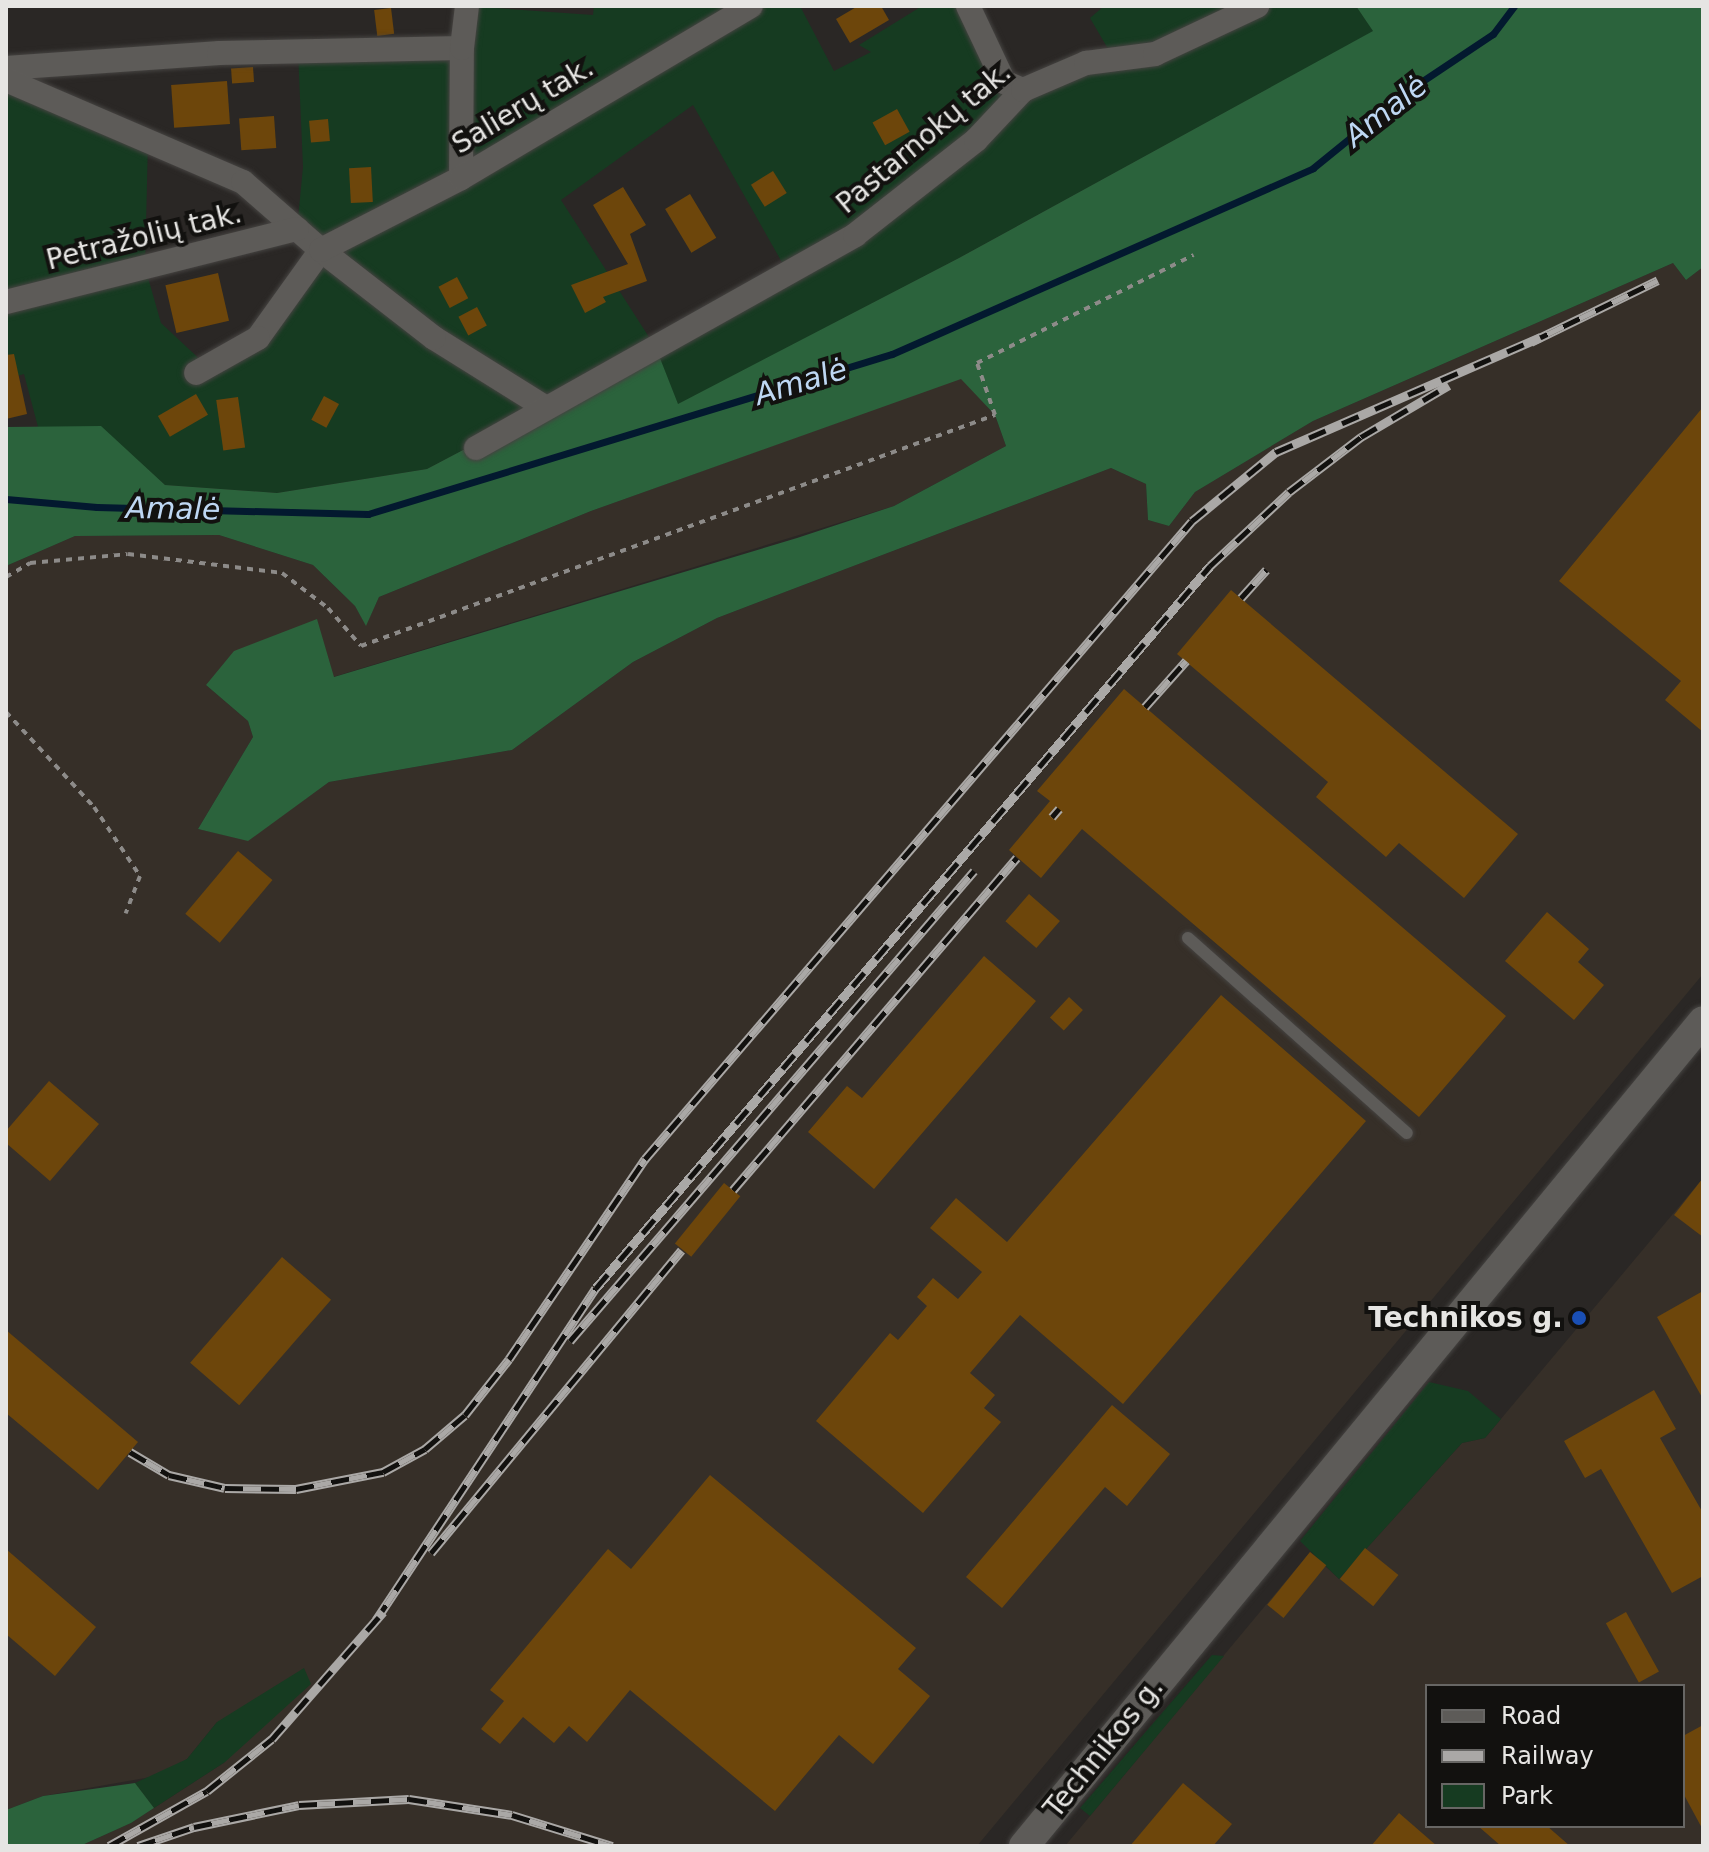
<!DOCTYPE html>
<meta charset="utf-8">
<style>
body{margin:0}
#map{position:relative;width:1709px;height:1852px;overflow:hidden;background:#2a2725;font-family:"DejaVu Sans",sans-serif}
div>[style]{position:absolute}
.built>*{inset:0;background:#362f28}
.green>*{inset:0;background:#163b21}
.forest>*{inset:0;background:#2b633c}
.stream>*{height:7px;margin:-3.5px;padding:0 3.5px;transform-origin:3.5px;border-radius:3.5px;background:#03192f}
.building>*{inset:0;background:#6d460b;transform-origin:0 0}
.path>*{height:4px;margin-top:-2px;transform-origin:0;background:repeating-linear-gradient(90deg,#8d8b89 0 6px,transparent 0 12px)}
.roads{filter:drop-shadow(0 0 2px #454341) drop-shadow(0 0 2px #454341)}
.service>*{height:12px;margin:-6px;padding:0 6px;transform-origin:6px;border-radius:6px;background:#5d5b58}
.minor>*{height:24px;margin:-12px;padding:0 12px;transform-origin:12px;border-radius:12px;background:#5d5b58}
.tertiary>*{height:30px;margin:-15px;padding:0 15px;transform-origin:15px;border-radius:15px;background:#5d5b58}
.rail>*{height:9px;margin-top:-4.5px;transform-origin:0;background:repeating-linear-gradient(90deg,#12110f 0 18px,#aaa8a6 0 36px);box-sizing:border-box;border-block:2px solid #aaa8a6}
.dots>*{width:22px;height:22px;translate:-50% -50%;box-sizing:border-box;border:4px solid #12110f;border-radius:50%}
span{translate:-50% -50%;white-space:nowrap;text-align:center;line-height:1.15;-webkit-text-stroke:8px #12110f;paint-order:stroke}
.street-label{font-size:28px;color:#e6e5e3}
.poi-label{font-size:28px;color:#e6e5e3;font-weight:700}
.right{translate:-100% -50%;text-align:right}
.water-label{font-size:30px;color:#bed7f3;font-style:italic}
.frame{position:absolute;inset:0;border:8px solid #e6e5e3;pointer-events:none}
.legend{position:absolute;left:1425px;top:1684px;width:260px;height:144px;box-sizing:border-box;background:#12110f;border:2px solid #676664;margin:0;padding:10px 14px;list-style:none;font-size:24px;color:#e6e5e3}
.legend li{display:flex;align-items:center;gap:16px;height:40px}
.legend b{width:40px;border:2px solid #676664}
</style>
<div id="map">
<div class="built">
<div style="clip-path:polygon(1673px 263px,1686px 280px,1703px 267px,1703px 974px,977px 1846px,80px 1846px,131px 1823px,225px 1762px,217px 1722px,187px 1759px,162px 1775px,43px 1796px,6px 1810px,6px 566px,75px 536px,219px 535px,313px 565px,355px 606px,366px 625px,379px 597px,591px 511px,961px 378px,995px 415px,1006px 446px,894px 506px,333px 677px,206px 685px,248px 721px,253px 737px,198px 829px,248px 840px,329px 782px,512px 750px,633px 662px,717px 618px,1111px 468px,1146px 484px,1148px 520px,1169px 526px,1195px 492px,1313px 421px)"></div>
<div style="clip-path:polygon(evenodd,1703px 1178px,1703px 1846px,1065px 1846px,1310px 1552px,1339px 1579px,1462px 1443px,1485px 1438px,1703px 1178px,1427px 1686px,1683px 1686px,1683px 1826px,1427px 1826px,1427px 1686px)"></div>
</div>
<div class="green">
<div style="clip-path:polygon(evenodd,467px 6px,593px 15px,594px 6px,800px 6px,834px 71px,871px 52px,859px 45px,922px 6px,960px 6px,1010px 103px,1114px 59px,1090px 18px,1104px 6px,1356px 6px,1374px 31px,959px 258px,677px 405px,656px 348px,427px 469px,277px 493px,165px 485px,101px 427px,38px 427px,24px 374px,6px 379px,6px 80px,148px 141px,145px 267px,161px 323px,207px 366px,258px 338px,320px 250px,297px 229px,303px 167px,298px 52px,461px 48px,467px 6px,693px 105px,788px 273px,656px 348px,561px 200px,693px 105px)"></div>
<div style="clip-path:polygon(1429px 1382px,1468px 1391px,1501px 1419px,1485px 1438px,1462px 1443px,1339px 1579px,1300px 1541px)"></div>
<div style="clip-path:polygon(1212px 1655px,1224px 1656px,1090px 1816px,1080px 1808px)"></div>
<div style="clip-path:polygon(304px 1668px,311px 1684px,225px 1762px,154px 1808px,135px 1783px,187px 1759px,217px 1722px)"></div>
</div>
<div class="forest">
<div style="clip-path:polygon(1356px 6px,1703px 6px,1703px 267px,1686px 280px,1673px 263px,1313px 421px,1195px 492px,1169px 526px,1148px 520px,1146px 484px,1111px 468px,717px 618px,633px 662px,512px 750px,329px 782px,248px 841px,198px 829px,253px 737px,248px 721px,206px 685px,234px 651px,317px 619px,334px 677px,797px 538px,894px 506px,1006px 446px,995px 415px,961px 379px,591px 511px,379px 597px,366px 626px,355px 606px,313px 565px,219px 535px,75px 536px,6px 566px,6px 427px,101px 426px,165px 485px,277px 493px,427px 469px,656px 348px,678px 404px,959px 258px,1373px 31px)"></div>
<div style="clip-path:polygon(135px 1783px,154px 1808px,131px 1823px,80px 1846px,6px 1846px,6px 1810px,43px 1796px)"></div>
</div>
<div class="stream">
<div style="left:6px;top:499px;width:91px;rotate:5deg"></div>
<div style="left:97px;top:507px;width:271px;rotate:1.5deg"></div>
<div style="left:368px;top:514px;width:548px;rotate:-16.98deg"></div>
<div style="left:892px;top:354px;width:460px;rotate:-23.8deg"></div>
<div style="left:1313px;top:168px;width:124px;rotate:-39.1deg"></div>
<div style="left:1409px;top:90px;width:101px;rotate:-33.7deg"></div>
<div style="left:1493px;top:34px;width:35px;rotate:-53deg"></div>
</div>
<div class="building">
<div style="clip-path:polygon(858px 6px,881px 6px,889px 20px,850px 43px,836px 19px)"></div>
<div style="left:391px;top:8px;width:26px;height:17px;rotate:83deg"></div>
<div style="left:253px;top:67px;width:15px;height:22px;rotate:86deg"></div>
<div style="left:227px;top:81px;width:43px;height:56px;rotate:86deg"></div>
<div style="left:897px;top:109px;width:26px;height:28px;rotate:61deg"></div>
<div style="left:274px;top:116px;width:32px;height:35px;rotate:86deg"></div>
<div style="left:328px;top:119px;width:22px;height:19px;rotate:85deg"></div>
<div style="left:371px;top:167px;width:35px;height:22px;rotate:87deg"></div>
<div style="left:773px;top:171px;width:26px;height:26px;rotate:58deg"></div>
<div style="clip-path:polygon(623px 187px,646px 225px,630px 234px,647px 281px,603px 297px,606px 302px,585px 313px,571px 285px,628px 264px,593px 205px)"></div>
<div style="left:690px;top:194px;width:51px;height:29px;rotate:59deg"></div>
<div style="left:218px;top:273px;width:49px;height:54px;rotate:77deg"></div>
<div style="left:457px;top:277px;width:24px;height:21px;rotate:62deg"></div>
<div style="left:477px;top:307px;width:21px;height:21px;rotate:62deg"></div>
<div style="clip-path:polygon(14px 354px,27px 414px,6px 419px,6px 355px)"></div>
<div style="left:196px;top:394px;width:24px;height:44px;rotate:60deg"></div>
<div style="left:324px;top:396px;width:17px;height:27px;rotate:28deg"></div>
<div style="left:238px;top:397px;width:51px;height:22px;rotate:82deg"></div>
<div style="clip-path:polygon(1703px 407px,1703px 732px,1665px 700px,1681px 681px,1559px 581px)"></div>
<div style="clip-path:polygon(1231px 590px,1518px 834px,1464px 898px,1399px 843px,1386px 857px,1316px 797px,1328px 782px,1177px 654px)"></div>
<div style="clip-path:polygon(1124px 689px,1506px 1016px,1419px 1117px,1082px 829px,1041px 878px,1009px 850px,1050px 801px,1037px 791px)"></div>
<div style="left:238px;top:851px;width:45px;height:82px;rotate:40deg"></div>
<div style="left:1029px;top:894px;width:41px;height:36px;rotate:41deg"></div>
<div style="clip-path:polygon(1547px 912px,1589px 949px,1578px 962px,1604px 985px,1574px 1020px,1505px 961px)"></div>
<div style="clip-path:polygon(984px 956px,1036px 1001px,874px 1189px,808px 1132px,847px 1086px,862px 1098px)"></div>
<div style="clip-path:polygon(1221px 995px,1366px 1121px,1123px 1404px,1020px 1315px,970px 1373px,995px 1395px,984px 1408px,1001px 1422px,923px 1513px,816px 1421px,890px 1333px,898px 1340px,927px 1306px,917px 1297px,933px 1278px,958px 1299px,982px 1272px,930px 1228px,956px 1198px,1007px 1242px)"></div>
<div style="left:1069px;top:997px;width:19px;height:28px;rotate:43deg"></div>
<div style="clip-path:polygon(49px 1081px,99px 1124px,50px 1181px,6px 1143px,6px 1131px)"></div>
<div style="clip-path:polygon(1703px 1178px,1703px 1237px,1674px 1215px)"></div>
<div style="left:724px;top:1183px;width:21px;height:78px;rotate:39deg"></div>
<div style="left:282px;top:1257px;width:65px;height:140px;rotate:41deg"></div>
<div style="clip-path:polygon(1703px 1291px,1703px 1399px,1657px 1317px)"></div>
<div style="clip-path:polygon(6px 1330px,138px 1442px,98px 1490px,6px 1413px)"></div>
<div style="clip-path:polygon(1654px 1390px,1676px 1429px,1660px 1438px,1703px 1513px,1703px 1576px,1672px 1593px,1601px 1469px,1585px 1478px,1564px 1441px)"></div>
<div style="clip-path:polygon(1112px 1405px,1170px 1454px,1127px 1506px,1105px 1487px,1002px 1608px,966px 1577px)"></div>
<div style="clip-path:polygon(710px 1475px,916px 1648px,898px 1669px,930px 1696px,873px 1764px,839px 1735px,775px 1811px,630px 1690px,587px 1742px,569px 1726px,554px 1743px,523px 1717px,500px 1744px,481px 1729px,504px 1701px,490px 1690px,608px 1549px,631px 1569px)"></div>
<div style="left:1365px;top:1548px;width:43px;height:40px;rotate:39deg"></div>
<div style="clip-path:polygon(6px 1549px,96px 1627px,55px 1676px,6px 1634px)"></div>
<div style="left:1310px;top:1552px;width:21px;height:68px;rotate:39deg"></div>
<div style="left:1626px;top:1612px;width:68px;height:23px;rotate:61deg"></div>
<div style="clip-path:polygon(1703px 1725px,1703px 1830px,1683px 1793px,1683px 1736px)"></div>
<div style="clip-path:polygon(1183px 1783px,1232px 1824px,1213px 1846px,1130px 1846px)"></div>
<div style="clip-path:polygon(1399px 1813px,1437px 1846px,1371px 1846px)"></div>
<div style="clip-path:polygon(1478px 1826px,1547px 1826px,1570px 1846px,1501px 1846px)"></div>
</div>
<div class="path">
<div style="left:6px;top:577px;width:28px;rotate:-30deg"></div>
<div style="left:30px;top:563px;width:98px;rotate:-5.2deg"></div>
<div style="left:128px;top:554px;width:155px;rotate:7deg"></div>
<div style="left:282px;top:573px;width:58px;rotate:37.3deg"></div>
<div style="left:328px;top:608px;width:50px;rotate:49deg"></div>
<div style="left:361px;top:646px;width:675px;rotate:-20.02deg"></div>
<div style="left:995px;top:415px;width:55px;rotate:-109.1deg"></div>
<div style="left:977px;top:363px;width:242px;rotate:-26.5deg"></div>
<div style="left:6px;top:712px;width:129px;rotate:47.2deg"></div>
<div style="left:94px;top:807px;width:83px;rotate:56.3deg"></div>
<div style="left:140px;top:876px;width:40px;rotate:111deg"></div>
</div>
<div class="roads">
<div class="service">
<div style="left:1188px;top:938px;width:293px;rotate:41.7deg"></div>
</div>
<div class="minor">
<div style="left:968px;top:6px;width:84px;rotate:64.7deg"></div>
<div style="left:1004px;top:82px;width:21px;rotate:23deg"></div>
<div style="left:6px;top:68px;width:214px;rotate:-4deg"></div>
<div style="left:219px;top:53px;width:243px;rotate:-1.2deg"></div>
<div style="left:6px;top:80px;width:258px;rotate:23.3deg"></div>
<div style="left:243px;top:182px;width:103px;rotate:41.1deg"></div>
<div style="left:321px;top:250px;width:108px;rotate:125.6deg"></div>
<div style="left:258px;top:338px;width:71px;rotate:150.6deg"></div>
<div style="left:461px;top:178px;width:130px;rotate:-89.6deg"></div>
<div style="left:462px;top:48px;width:42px;rotate:-83.2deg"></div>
<div style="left:6px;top:302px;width:300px;rotate:-14.1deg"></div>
<div style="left:543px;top:406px;width:128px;rotate:-148deg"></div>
<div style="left:434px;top:338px;width:143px;rotate:-142.1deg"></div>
<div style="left:321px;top:250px;width:157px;rotate:-27.2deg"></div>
<div style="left:461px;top:178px;width:337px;rotate:-30.7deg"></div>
<div style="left:476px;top:448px;width:435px;rotate:-29.3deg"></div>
<div style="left:855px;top:235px;width:154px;rotate:-38.1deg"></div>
<div style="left:976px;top:140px;width:69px;rotate:-46.8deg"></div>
<div style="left:1023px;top:90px;width:69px;rotate:-23.2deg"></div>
<div style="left:1086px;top:63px;width:70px;rotate:-7.4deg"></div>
<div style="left:1155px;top:54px;width:113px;rotate:-25.2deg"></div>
</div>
<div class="tertiary">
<div style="left:1024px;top:1846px;width:1068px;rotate:-50.54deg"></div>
</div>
</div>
<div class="rail">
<div style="left:1531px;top:342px;width:141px;rotate:-26deg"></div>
<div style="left:1241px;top:598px;width:38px;rotate:-48deg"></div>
<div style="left:1145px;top:707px;width:62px;rotate:-48.3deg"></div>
<div style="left:1052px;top:817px;width:11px;rotate:-49deg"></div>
<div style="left:733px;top:1190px;width:437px;rotate:-49.5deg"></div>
<div style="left:570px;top:1341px;width:620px;rotate:-49.32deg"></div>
<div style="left:130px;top:1452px;width:45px;rotate:30.5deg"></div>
<div style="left:169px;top:1475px;width:57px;rotate:13.1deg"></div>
<div style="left:225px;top:1488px;width:71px;rotate:0.8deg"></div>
<div style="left:296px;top:1489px;width:89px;rotate:-11.1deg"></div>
<div style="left:383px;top:1472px;width:48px;rotate:-28.7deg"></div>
<div style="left:425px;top:1449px;width:52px;rotate:-40.4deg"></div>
<div style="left:465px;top:1415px;width:71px;rotate:-51.8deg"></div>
<div style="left:509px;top:1359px;width:242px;rotate:-55.8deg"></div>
<div style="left:645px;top:1159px;width:840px;rotate:-49.39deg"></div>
<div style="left:1192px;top:521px;width:109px;rotate:-39.4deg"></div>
<div style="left:1276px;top:452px;width:289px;rotate:-23.5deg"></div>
<div style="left:431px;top:1553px;width:393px;rotate:-50.4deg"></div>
<div style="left:376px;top:1620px;width:398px;rotate:-56.5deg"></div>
<div style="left:596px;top:1288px;width:948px;rotate:-49.62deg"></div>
<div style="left:1210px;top:566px;width:108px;rotate:-43.1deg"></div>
<div style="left:1289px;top:492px;width:91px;rotate:-37.4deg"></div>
<div style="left:1361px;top:437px;width:102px;rotate:-30.6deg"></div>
<div style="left:109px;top:1846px;width:112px;rotate:-29.3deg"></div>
<div style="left:207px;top:1791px;width:83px;rotate:-38.7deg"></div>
<div style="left:272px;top:1739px;width:169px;rotate:-48.8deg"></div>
<div style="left:138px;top:1846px;width:59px;rotate:-18.7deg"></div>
<div style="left:194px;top:1827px;width:107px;rotate:-11.8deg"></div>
<div style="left:299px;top:1805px;width:110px;rotate:-3.1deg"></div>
<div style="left:409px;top:1799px;width:104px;rotate:8.8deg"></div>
<div style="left:512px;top:1815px;width:105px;rotate:17.2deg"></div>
</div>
<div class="dots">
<div style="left:1579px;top:1318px;background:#1a4fb4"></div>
</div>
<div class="street-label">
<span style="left:523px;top:106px;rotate:-31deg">Salierų tak.</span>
<span style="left:924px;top:138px;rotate:-40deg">Pastarnokų tak.</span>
<span style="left:144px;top:237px;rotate:-14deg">Petražolių tak.</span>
<span style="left:1104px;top:1748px;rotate:-51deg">Technikos g.</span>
</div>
<div class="poi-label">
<span class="right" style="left:1563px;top:1318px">Technikos g.</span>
</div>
<div class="water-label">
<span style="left:1386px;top:111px;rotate:-38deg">Amalė</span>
<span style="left:801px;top:382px;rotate:-17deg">Amalė</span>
<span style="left:173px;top:509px;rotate:1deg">Amalė</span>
</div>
<div class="frame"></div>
<ul class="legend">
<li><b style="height:10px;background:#5d5b58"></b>Road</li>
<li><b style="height:10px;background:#aaa8a6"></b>Railway</li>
<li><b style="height:22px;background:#163b21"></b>Park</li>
</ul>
</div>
